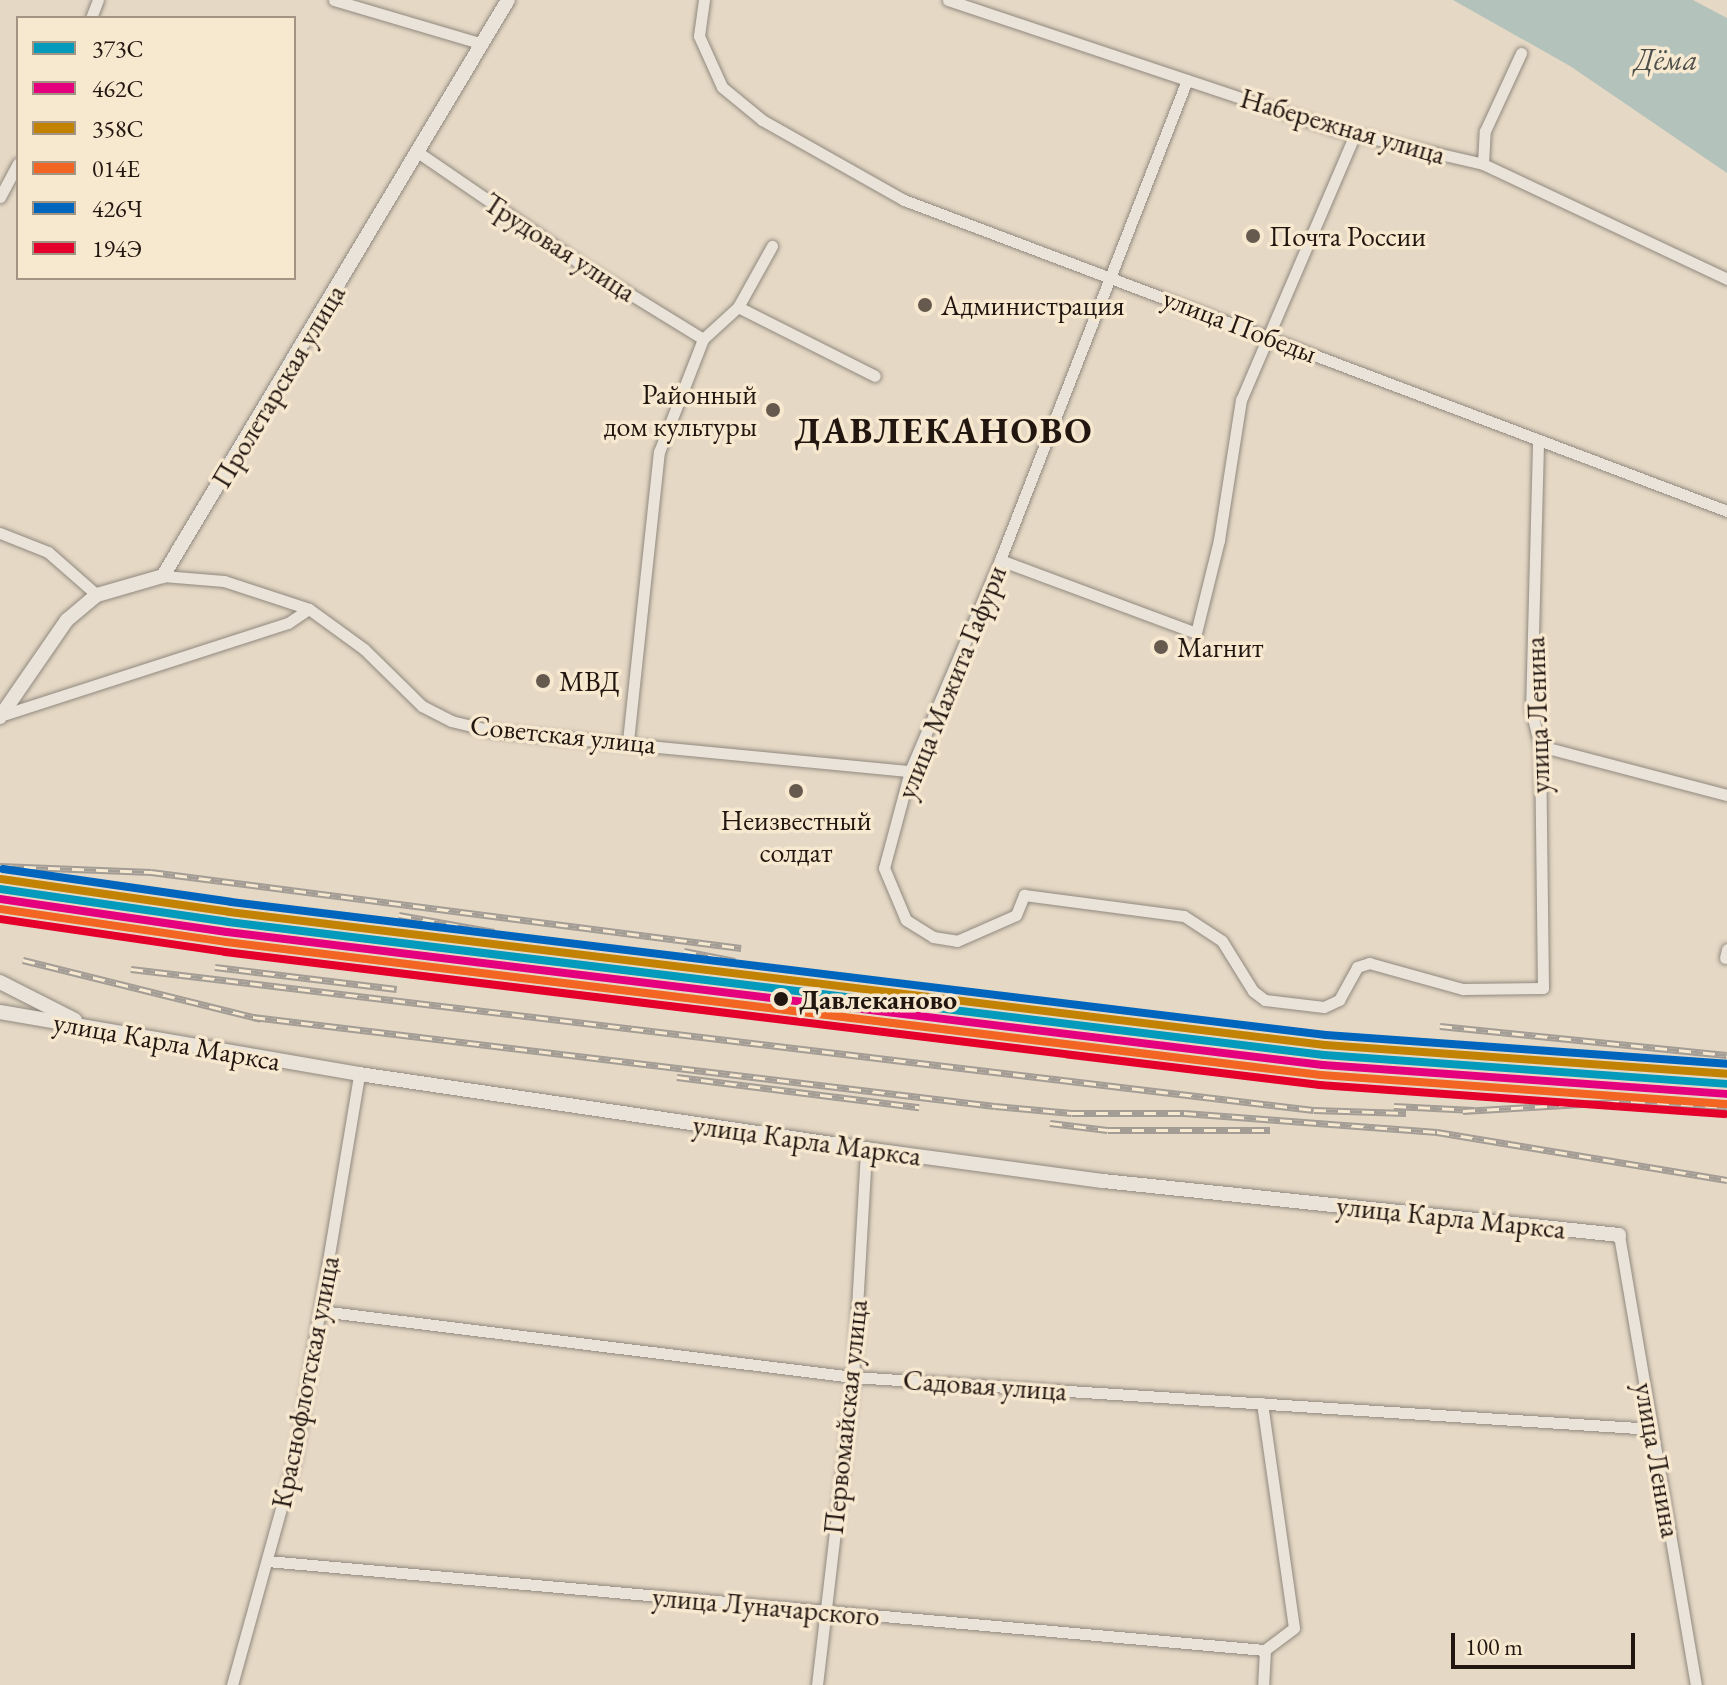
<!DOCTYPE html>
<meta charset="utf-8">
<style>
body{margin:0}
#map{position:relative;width:1727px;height:1685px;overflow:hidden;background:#e5d8c5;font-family:"EB Garamond",serif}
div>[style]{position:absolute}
.water>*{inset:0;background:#b4c2bc}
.roads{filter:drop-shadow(0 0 2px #91897e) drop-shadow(0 0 2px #91897e)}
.street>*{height:11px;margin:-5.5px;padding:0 5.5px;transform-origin:5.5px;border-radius:5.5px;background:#e9e3d9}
.secondary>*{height:14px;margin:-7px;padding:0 7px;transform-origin:7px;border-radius:7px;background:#e9e3d9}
.rail>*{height:7px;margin-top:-3.5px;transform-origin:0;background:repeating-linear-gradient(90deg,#f7e8d0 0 12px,#a39d95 0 24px);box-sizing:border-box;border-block:2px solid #a39d95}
.rail-1>*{height:8px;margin:-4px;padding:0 4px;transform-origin:4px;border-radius:4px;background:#039abb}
.rail-2>*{height:8px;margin:-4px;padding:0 4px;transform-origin:4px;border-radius:4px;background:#e5007d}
.rail-3>*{height:8px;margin:-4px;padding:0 4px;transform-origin:4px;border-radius:4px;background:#c28204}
.rail-4>*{height:8px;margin:-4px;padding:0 4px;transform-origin:4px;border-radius:4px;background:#f26522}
.rail-5>*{height:8px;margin:-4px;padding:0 4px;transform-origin:4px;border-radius:4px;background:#0065bd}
.rail-6>*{height:8px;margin:-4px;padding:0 4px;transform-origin:4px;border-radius:4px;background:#e4002b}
.dots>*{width:22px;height:22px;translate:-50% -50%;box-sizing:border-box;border:4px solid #f7e8d0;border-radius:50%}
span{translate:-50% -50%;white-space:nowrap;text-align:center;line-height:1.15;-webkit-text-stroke:7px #f7e8d0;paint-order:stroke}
.street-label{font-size:28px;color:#211610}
.poi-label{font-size:28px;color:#211610}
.left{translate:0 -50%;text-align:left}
.right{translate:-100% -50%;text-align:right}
.stop-label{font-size:28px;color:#211610;font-weight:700}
.water-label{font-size:30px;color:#4d4f4b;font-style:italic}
.district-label{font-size:36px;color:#211610;font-weight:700;letter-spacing:2px}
.legend{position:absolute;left:16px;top:16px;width:280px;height:264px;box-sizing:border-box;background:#f7e8d0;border:2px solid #a19483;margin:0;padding:10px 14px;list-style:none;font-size:24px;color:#211610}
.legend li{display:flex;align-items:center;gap:16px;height:40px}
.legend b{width:40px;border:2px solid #a19483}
.scale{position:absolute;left:1451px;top:1633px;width:184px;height:36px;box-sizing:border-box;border:4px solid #211610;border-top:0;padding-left:10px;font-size:24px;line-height:28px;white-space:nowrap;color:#211610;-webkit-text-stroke:6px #f7e8d0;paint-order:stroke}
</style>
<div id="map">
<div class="water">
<div style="clip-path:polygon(1453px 0,1693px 0,1727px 18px,1727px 173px,1570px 66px)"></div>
</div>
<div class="roads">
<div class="street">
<div style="left:334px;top:0;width:155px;rotate:16.5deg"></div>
<div style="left:704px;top:0;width:36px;rotate:98deg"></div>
<div style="left:699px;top:36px;width:56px;rotate:65.7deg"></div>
<div style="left:722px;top:87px;width:52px;rotate:39.5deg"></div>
<div style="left:762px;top:120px;width:163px;rotate:29.4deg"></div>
<div style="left:904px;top:200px;width:880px;rotate:20.7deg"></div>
<div style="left:948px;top:0;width:409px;rotate:18.5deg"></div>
<div style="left:1336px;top:130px;width:151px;rotate:13deg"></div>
<div style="left:1483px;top:164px;width:270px;rotate:25.2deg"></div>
<div style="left:91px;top:18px;width:19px;rotate:-69deg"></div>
<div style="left:1187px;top:80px;width:515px;rotate:111.29deg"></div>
<div style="left:1000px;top:560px;width:229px;rotate:113.1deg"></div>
<div style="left:910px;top:771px;width:100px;rotate:105deg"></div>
<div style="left:884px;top:868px;width:56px;rotate:67.1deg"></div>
<div style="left:906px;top:920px;width:32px;rotate:32deg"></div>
<div style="left:933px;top:937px;width:24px;rotate:9deg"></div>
<div style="left:957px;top:941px;width:64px;rotate:-23.8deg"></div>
<div style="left:1016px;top:915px;width:22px;rotate:-68deg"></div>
<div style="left:1024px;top:895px;width:161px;rotate:7.5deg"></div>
<div style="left:1184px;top:916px;width:45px;rotate:33.3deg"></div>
<div style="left:1222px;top:941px;width:59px;rotate:58.2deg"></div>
<div style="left:1253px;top:991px;width:15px;rotate:37deg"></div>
<div style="left:1265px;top:1000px;width:59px;rotate:6.8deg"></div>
<div style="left:1324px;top:1007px;width:17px;rotate:-25deg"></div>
<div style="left:1339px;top:1000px;width:38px;rotate:-61deg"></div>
<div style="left:1357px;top:967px;width:13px;rotate:-18deg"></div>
<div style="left:1369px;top:963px;width:98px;rotate:15.5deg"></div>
<div style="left:1463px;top:989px;width:80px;rotate:-0.7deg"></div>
<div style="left:1543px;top:988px;width:242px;rotate:-90.7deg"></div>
<div style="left:1540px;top:746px;width:36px;rotate:-104deg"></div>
<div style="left:1531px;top:711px;width:269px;rotate:-88.5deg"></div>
<div style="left:419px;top:153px;width:193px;rotate:34.4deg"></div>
<div style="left:578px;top:262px;width:147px;rotate:31.6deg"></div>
<div style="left:1483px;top:164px;width:33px;rotate:-87deg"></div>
<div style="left:1485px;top:131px;width:86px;rotate:-65.2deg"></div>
<div style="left:0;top:197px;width:38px;rotate:-62deg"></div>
<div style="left:738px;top:307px;width:153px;rotate:26.7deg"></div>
<div style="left:0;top:533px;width:52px;rotate:21.6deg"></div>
<div style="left:48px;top:552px;width:65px;rotate:41.3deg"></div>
<div style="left:1000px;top:560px;width:209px;rotate:20.4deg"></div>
<div style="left:1196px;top:633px;width:96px;rotate:-76.1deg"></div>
<div style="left:1219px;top:540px;width:142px;rotate:-81.1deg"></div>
<div style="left:1241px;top:400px;width:289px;rotate:-66.8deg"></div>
<div style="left:163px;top:576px;width:61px;rotate:4.7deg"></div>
<div style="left:224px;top:581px;width:89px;rotate:18.2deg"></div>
<div style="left:309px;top:609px;width:68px;rotate:36deg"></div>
<div style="left:364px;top:649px;width:81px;rotate:44.5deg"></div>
<div style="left:422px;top:706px;width:33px;rotate:27deg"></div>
<div style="left:451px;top:721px;width:42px;rotate:13.7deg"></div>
<div style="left:492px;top:731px;width:420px;rotate:5.5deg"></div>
<div style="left:6px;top:714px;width:296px;rotate:-17.9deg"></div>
<div style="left:288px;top:623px;width:25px;rotate:-34deg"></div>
<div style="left:628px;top:741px;width:291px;rotate:-83.9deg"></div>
<div style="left:659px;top:452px;width:121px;rotate:-68.7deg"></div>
<div style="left:703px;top:339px;width:47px;rotate:-42.4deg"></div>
<div style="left:738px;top:307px;width:70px;rotate:-60.9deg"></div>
<div style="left:1540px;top:746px;width:193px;rotate:14.7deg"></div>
<div style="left:1725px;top:958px;width:9px;rotate:-77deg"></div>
<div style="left:1619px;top:1235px;width:457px;rotate:80.3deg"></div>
<div style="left:321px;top:1311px;width:536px;rotate:7.07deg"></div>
<div style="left:853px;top:1377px;width:801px;rotate:3.72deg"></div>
<div style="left:1262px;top:1403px;width:227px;rotate:81.9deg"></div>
<div style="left:1294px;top:1628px;width:36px;rotate:143deg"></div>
<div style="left:1265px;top:1650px;width:35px;rotate:93deg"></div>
<div style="left:267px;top:1561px;width:1002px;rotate:5.1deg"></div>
<div style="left:232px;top:1685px;width:236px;rotate:-74.5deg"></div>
<div style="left:295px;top:1458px;width:389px;rotate:-80.5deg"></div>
<div style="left:817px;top:1685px;width:310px;rotate:-83.3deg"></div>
<div style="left:853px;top:1377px;width:228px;rotate:-86.7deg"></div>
</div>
<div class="secondary">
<div style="left:0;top:717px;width:118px;rotate:-55.4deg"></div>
<div style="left:67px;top:620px;width:39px;rotate:-40deg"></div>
<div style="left:97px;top:595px;width:69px;rotate:-16.1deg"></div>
<div style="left:163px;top:576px;width:671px;rotate:-59.08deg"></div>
<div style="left:0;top:982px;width:84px;rotate:26.9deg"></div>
<div style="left:0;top:1012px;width:364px;rotate:9.8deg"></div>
<div style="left:359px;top:1074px;width:513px;rotate:8.41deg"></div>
<div style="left:866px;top:1149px;width:239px;rotate:7.7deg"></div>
<div style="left:1103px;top:1181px;width:519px;rotate:5.97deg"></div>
</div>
</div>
<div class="rail">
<div style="left:0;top:866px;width:151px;rotate:2.3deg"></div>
<div style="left:151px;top:872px;width:595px;rotate:7.34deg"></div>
<div style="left:399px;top:915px;width:97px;rotate:10.1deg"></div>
<div style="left:684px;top:951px;width:52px;rotate:11.1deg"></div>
<div style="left:23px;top:960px;width:245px;rotate:13.9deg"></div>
<div style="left:215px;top:967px;width:183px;rotate:6.9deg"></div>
<div style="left:131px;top:969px;width:1191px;rotate:6.8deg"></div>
<div style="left:1314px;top:1110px;width:92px;rotate:1.9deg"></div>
<div style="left:253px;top:1017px;width:747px;rotate:6.84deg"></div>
<div style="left:995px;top:1106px;width:77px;rotate:5.2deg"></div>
<div style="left:1072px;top:1113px;width:112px"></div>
<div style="left:1184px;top:1113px;width:254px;rotate:4.3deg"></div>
<div style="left:1437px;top:1132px;width:294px;rotate:9.4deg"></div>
<div style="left:1440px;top:1026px;width:288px;rotate:5.8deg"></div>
<div style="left:677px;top:1077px;width:244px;rotate:7.1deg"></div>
<div style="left:1394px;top:1106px;width:80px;rotate:2.9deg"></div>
<div style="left:1463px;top:1111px;width:170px;rotate:-3.4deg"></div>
<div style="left:1633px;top:1101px;width:94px;rotate:3.7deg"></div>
<div style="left:1050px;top:1123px;width:58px;rotate:6.9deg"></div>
<div style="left:1108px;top:1130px;width:162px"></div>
</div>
<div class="rail-1">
<div style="left:0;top:889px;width:230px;rotate:8.2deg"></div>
<div style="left:228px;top:922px;width:1104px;rotate:6.92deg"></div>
<div style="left:1324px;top:1055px;width:404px;rotate:4.1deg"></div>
</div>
<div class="rail-2">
<div style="left:0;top:899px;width:229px;rotate:8.3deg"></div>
<div style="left:227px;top:932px;width:1104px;rotate:6.92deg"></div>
<div style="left:1323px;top:1065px;width:404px;rotate:4.1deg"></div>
</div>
<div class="rail-3">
<div style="left:1px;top:879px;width:230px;rotate:8.2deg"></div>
<div style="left:229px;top:912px;width:1104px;rotate:6.92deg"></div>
<div style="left:1325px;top:1045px;width:403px;rotate:4.1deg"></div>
</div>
<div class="rail-4">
<div style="left:0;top:909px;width:228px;rotate:8.3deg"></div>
<div style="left:226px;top:942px;width:1103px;rotate:6.93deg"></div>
<div style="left:1321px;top:1075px;width:406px;rotate:4.1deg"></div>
</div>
<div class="rail-5">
<div style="left:3px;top:869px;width:230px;rotate:8.2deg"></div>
<div style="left:231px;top:902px;width:1103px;rotate:6.93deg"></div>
<div style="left:1326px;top:1035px;width:402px;rotate:4.1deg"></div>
</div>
<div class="rail-6">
<div style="left:0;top:919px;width:227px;rotate:8.3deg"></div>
<div style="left:225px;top:952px;width:1103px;rotate:6.93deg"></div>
<div style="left:1320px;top:1085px;width:406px;rotate:4.1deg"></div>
</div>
<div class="dots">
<div style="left:1253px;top:236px;background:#665a4f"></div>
<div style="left:925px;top:305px;background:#665a4f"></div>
<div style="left:773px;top:410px;background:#665a4f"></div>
<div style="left:1161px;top:647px;background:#665a4f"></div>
<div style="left:543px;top:681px;background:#665a4f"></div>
<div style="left:796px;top:791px;background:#665a4f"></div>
<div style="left:781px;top:999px;background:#211610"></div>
</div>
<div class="street-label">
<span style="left:1343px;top:126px;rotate:16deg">Набережная улица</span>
<span style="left:560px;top:247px;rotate:33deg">Трудовая улица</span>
<span style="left:1240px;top:325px;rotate:21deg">улица Победы</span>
<span style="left:278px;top:386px;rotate:-59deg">Пролетарская улица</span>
<span style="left:951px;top:682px;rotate:-68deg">улица Мажита Гафури</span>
<span style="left:1537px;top:715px;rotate:-92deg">улица Ленина</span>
<span style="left:563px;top:734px;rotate:6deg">Советская улица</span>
<span style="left:167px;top:1041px;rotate:10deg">улица Карла Маркса</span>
<span style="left:807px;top:1140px;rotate:8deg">улица Карла Маркса</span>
<span style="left:1451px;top:1217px;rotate:6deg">улица Карла Маркса</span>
<span style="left:305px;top:1382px;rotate:-79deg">Краснофлотская улица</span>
<span style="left:985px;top:1385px;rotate:4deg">Садовая улица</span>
<span style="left:845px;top:1417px;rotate:-84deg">Первомайская улица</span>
<span style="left:1658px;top:1460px;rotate:80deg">улица Ленина</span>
<span style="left:766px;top:1606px;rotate:5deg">улица Луначарского</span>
</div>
<div class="poi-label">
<span class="left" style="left:1269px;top:236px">Почта России</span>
<span class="left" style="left:941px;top:305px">Администрация</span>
<span class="right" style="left:757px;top:410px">Районный<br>дом культуры</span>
<span class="left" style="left:1177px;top:647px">Магнит</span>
<span class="left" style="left:559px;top:681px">МВД</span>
<span style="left:796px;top:836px">Неизвестный<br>солдат</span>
</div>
<div class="stop-label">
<span class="left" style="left:799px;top:999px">Давлеканово</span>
</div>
<div class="water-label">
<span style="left:1666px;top:60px">Дёма</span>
</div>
<div class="district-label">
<span style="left:944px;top:431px">ДАВЛЕКАНОВО</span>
</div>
<ul class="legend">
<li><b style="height:10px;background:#039abb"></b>373C</li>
<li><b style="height:10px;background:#e5007d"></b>462С</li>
<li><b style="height:10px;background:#c28204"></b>358С</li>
<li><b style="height:10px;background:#f26522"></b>014Е</li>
<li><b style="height:10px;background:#0065bd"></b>426Ч</li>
<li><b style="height:10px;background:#e4002b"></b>194Э</li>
</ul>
<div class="scale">100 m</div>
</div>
